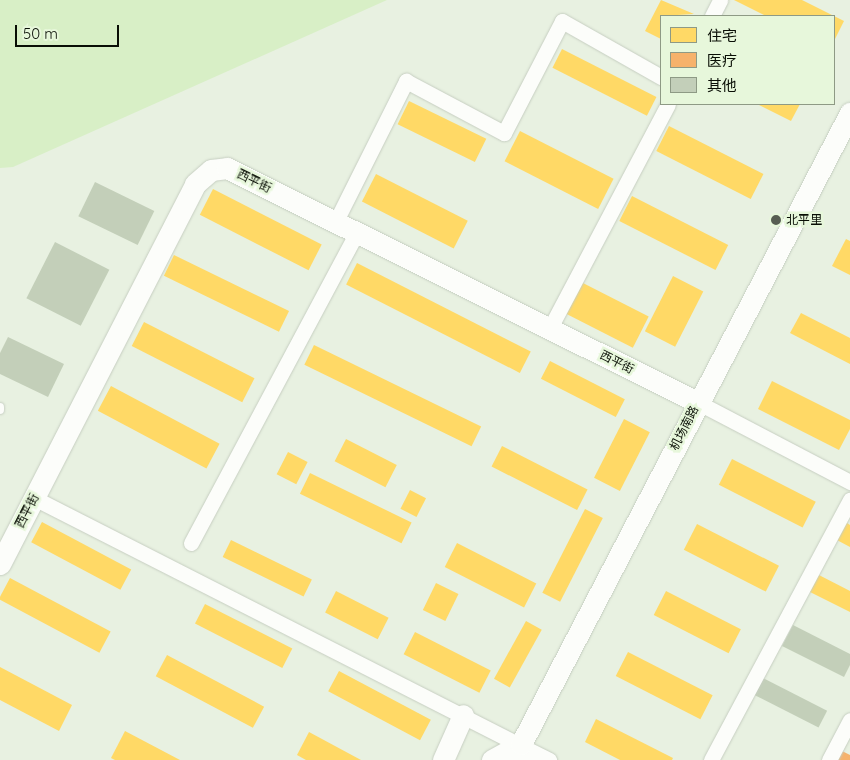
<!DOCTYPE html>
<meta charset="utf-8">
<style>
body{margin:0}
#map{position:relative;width:850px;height:760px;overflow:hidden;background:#e8f1e1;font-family:Quicksand,"Noto Sans SC",sans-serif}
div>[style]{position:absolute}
.green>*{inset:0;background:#d8efc6}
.homes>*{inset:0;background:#ffd966;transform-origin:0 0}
.health>*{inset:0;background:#f6b26b}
.building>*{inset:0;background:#c3cfb9;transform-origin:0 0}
.roads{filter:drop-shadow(0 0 1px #c6cec1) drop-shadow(0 0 1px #c6cec1)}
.lane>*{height:8px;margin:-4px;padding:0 4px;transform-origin:4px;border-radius:4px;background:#fcfdfa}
.street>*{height:15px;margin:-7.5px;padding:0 7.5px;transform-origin:7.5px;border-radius:7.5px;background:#fcfdfa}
.secondary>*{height:21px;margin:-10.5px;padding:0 10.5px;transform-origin:10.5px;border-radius:10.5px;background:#fcfdfa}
.dots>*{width:14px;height:14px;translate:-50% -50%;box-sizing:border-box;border:2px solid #e7f7db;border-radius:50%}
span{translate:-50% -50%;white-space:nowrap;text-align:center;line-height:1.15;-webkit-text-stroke:5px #e7f7db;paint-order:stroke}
.street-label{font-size:12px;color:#090e05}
.poi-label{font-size:12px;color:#090e05}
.left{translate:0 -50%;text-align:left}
.legend{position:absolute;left:660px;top:15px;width:175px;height:90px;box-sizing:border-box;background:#e7f7db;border:1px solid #8e9a85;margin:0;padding:6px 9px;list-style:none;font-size:15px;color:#090e05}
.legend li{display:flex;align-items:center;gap:10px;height:25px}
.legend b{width:25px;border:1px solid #8e9a85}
.scale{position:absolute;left:15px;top:25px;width:104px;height:22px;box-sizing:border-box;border:2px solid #090e05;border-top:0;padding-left:6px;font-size:15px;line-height:18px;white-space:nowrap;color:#090e05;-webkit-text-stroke:4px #e7f7db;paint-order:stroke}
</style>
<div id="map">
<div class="green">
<div style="clip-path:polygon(0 0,387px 0,13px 167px,0 168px)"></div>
</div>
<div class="homes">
<div style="clip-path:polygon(661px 0,694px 14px,661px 16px,661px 39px,645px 31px)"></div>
<div style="clip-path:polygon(734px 0,802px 0,844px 21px,834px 41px,834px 16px,766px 16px)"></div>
<div style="left:562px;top:49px;width:106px;height:21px;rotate:27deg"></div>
<div style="left:409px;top:101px;width:86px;height:26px;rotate:26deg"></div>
<div style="clip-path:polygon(757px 104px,800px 104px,791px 121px)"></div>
<div style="left:669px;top:126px;width:106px;height:28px;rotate:27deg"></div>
<div style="left:520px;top:131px;width:105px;height:34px;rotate:27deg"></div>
<div style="left:376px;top:174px;width:103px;height:31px;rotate:27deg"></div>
<div style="left:213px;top:189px;width:122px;height:29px;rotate:27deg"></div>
<div style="left:632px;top:196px;width:108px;height:28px;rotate:27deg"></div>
<div style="clip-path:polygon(846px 239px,850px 241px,850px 275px,832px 266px)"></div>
<div style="left:174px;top:255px;width:128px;height:23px;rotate:26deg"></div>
<div style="left:357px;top:263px;width:195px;height:24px;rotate:27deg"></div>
<div style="left:673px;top:276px;width:34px;height:62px;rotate:27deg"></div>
<div style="left:581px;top:282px;width:76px;height:35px;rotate:27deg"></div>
<div style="clip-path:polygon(801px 313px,850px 338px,850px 364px,790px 333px)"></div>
<div style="left:144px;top:322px;width:124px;height:27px;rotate:27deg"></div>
<div style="left:314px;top:345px;width:186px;height:22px;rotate:26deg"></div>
<div style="left:550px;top:361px;width:84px;height:20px;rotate:27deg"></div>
<div style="clip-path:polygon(772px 381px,850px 420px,850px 429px,839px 450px,758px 409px)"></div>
<div style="left:111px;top:386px;width:123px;height:28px;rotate:28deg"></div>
<div style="left:624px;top:419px;width:29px;height:66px;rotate:27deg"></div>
<div style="left:346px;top:439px;width:57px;height:25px;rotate:27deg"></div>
<div style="left:502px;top:446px;width:96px;height:23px;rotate:27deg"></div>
<div style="left:288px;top:452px;width:22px;height:25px;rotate:27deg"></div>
<div style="left:732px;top:459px;width:94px;height:29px;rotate:27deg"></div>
<div style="left:310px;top:473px;width:113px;height:23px;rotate:26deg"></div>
<div style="left:410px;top:490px;width:18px;height:21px;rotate:27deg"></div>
<div style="left:585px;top:509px;width:20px;height:94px;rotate:27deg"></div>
<div style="clip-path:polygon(844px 521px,850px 525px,850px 547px,835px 539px)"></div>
<div style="left:42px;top:522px;width:101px;height:23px;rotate:28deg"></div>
<div style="left:697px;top:524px;width:92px;height:29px;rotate:27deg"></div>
<div style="left:231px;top:540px;width:90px;height:19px;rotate:26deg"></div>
<div style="left:457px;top:543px;width:89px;height:27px;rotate:27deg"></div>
<div style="clip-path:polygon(817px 574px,850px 591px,850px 612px,808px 591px)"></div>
<div style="left:10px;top:578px;width:114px;height:24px;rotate:28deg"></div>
<div style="left:436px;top:583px;width:25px;height:30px;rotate:26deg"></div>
<div style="left:336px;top:591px;width:59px;height:24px;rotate:27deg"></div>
<div style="left:666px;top:591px;width:84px;height:27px;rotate:27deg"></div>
<div style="left:205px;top:604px;width:98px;height:22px;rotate:27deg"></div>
<div style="left:526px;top:621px;width:18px;height:66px;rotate:29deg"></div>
<div style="left:415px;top:632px;width:85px;height:25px;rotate:27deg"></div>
<div style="left:628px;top:652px;width:95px;height:27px;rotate:27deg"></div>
<div style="left:167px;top:655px;width:110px;height:24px;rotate:28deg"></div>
<div style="clip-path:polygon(0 667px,72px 705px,59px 731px,0 700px)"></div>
<div style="left:339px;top:671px;width:104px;height:23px;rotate:28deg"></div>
<div style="clip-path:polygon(596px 719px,673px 758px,672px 760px,620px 760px,585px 742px)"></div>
<div style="clip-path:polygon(125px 731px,180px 760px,115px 760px,111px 758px)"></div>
<div style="clip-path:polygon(309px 732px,361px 760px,306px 760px,297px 755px)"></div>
</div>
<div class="health">
<div style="clip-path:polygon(842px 751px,850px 755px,850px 760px,838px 760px)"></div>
</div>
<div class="building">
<div style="left:95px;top:182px;width:66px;height:38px;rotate:26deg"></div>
<div style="left:55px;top:242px;width:61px;height:63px;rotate:27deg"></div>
<div style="clip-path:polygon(8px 337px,64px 364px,48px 397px,0 374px,0 353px)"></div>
<div style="clip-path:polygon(793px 625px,850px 654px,850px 665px,844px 677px,782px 646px)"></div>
<div style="left:763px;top:678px;width:72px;height:19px;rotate:27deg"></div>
</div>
<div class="roads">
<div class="lane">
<div style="left:0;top:407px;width:3px;rotate:90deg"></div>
</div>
<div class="street">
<div style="left:712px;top:16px;width:18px;rotate:-63deg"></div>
<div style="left:336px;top:221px;width:157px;rotate:-63.4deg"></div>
<div style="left:406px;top:81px;width:111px;rotate:28deg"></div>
<div style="left:504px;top:133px;width:126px;rotate:-62.6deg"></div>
<div style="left:562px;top:21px;width:114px;rotate:29.5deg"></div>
<div style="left:550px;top:328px;width:253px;rotate:-62.2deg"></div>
<div style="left:697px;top:402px;width:173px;rotate:27.6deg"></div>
<div style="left:34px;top:498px;width:578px;rotate:26.96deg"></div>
<div style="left:191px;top:543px;width:353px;rotate:-61.9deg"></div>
<div style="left:711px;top:760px;width:295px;rotate:-61.9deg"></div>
<div style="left:829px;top:760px;width:45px;rotate:-62.3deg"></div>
</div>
<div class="secondary">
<div style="left:0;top:564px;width:427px;rotate:-62.8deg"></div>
<div style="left:195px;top:184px;width:21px;rotate:-41deg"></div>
<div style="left:211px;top:170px;width:16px;rotate:-7deg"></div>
<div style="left:227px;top:168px;width:525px;rotate:26.47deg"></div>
<div style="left:443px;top:760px;width:49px;rotate:-66deg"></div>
<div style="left:492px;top:760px;width:33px;rotate:-29deg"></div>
<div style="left:521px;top:760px;width:16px;rotate:-90deg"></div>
<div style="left:521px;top:744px;width:712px;rotate:-62.46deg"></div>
</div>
</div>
<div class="dots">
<div style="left:776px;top:220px;background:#575d52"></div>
</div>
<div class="street-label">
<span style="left:254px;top:181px;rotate:26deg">西平街</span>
<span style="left:617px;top:362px;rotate:27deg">西平街</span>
<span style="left:684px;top:428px;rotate:-63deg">机场南路</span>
<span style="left:27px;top:511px;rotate:-63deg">西平街</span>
</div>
<div class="poi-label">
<span class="left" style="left:786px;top:220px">北平里</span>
</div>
<ul class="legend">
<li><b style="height:14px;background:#ffd966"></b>住宅</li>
<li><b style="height:14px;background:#f6b26b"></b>医疗</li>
<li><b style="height:14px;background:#c3cfb9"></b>其他</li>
</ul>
<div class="scale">50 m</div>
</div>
